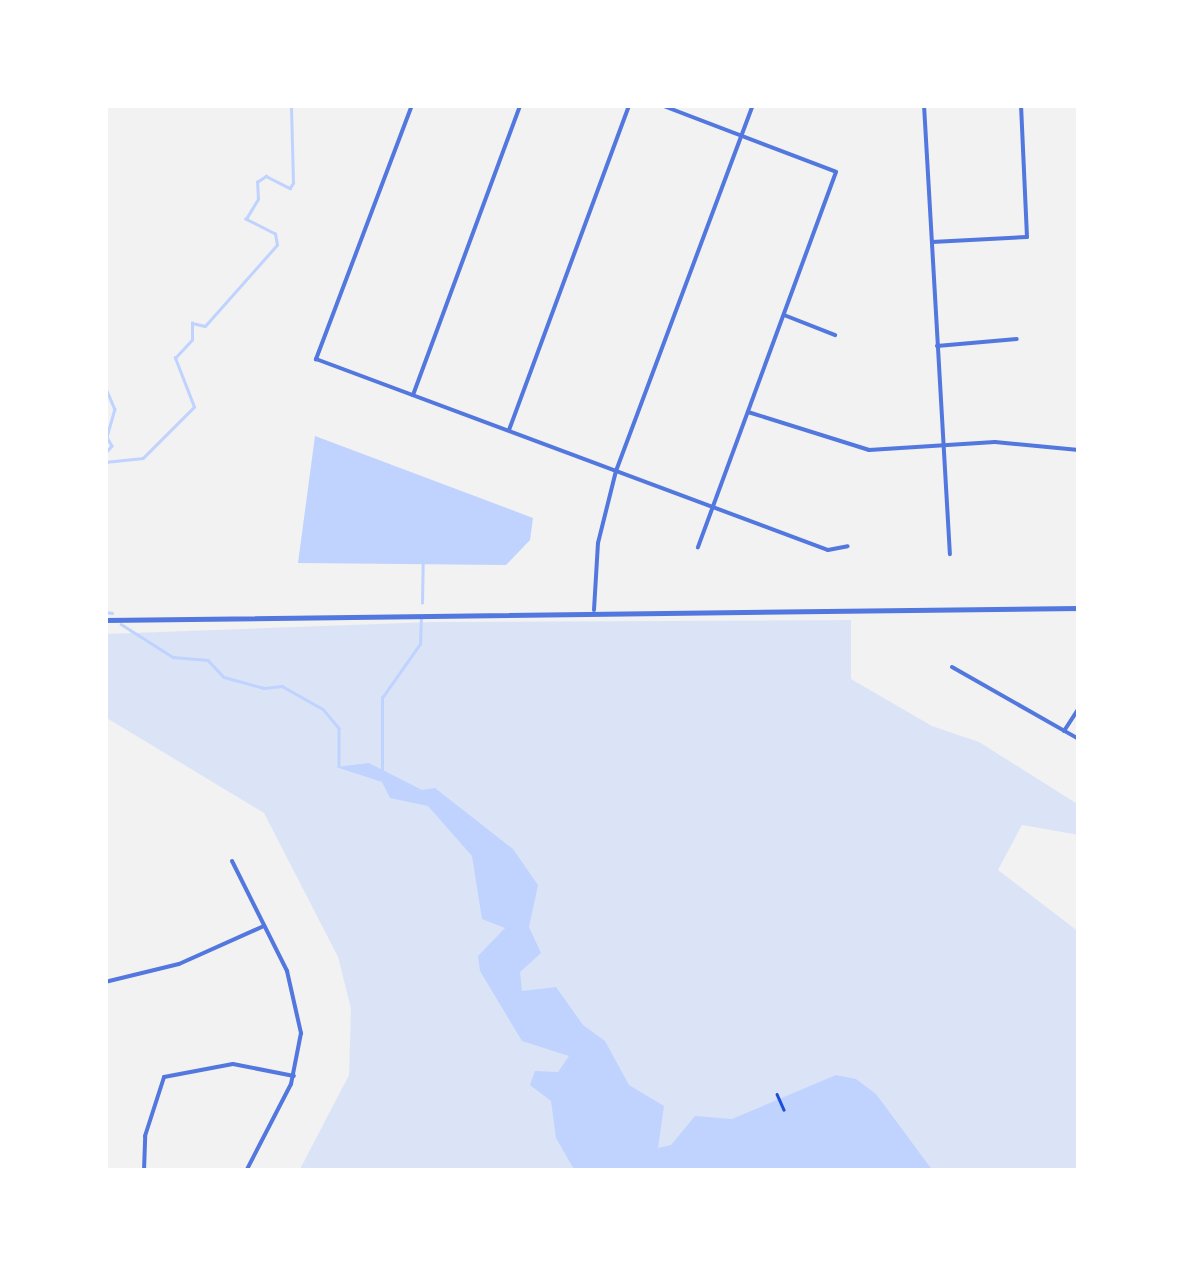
<!DOCTYPE html>
<style>
body{margin:0}
#map{position:relative;width:1184px;height:1276px;overflow:hidden;background:#f2f2f2;font-family:"Sofia Sans Condensed",sans-serif}
div>[style]{position:absolute}
.green>*{inset:0;background:#dbe4f7}
.water>*{inset:0;background:#bfd3fe}
.stream>*{height:2.5px;margin:-1.25px;padding:0 1.25px;transform-origin:1.25px;border-radius:1.25px;background:#bfd3fe}
.path>*{height:2.5px;margin:-1.25px;padding:0 1.25px;transform-origin:1.25px;border-radius:1.25px;background:#1d4ed8}
.minor>*{height:4px;margin:-2px;padding:0 2px;transform-origin:2px;border-radius:2px;background:#5277de}
.tertiary>*{height:5px;margin:-2.5px;padding:0 2.5px;transform-origin:2.5px;border-radius:2.5px;background:#5277de}
span{translate:-50% -50%;white-space:nowrap;text-align:center;line-height:1.15;-webkit-text-stroke:8px #fff;paint-order:stroke}
.frame{position:absolute;inset:0;border:108px solid #fff;pointer-events:none}
</style>
<div id="map">
<div class="green">
<div style="clip-path:polygon(851px 620px,851px 679px,932px 726px,979px 742px,1079px 805px,1079px 835px,1022px 825px,998px 870px,1079px 932px,1079px 1171px,299px 1171px,349px 1075px,351px 1009px,338px 957px,264px 813px,105px 717px,105px 634px,432px 622px)"></div>
</div>
<div class="water">
<div style="clip-path:polygon(315px 436px,533px 518px,530px 540px,506px 565px,298px 563px)"></div>
<div style="clip-path:polygon(369px 763px,422px 790px,435px 788px,513px 849px,538px 885px,529px 927px,541px 953px,520px 972px,522px 991px,556px 987px,583px 1025px,605px 1041px,629px 1085px,664px 1106px,658px 1148px,671px 1145px,695px 1116px,732px 1119px,836px 1075px,856px 1079px,876px 1094px,933px 1171px,575px 1171px,556px 1138px,551px 1101px,530px 1085px,535px 1071px,558px 1072px,569px 1056px,522px 1041px,480px 971px,478px 956px,505px 928px,482px 919px,472px 856px,428px 806px,390px 798px,382px 782px,336px 767px)"></div>
</div>
<div class="stream">
<div style="left:105px;top:386px;width:25px;rotate:67deg"></div>
<div style="left:115px;top:409px;width:29px;rotate:106deg"></div>
<div style="left:107px;top:437px;width:10px;rotate:61deg"></div>
<div style="left:112px;top:446px;width:11px;rotate:131deg"></div>
<div style="left:105px;top:462px;width:38px;rotate:-6deg"></div>
<div style="left:143px;top:458px;width:72px;rotate:-45deg"></div>
<div style="left:194px;top:407px;width:53px;rotate:-111.2deg"></div>
<div style="left:175px;top:358px;width:25px;rotate:-47deg"></div>
<div style="left:192px;top:340px;width:17px;rotate:-90deg"></div>
<div style="left:192px;top:323px;width:13px;rotate:13deg"></div>
<div style="left:205px;top:326px;width:108px;rotate:-48.4deg"></div>
<div style="left:277px;top:245px;width:11px;rotate:-100deg"></div>
<div style="left:275px;top:234px;width:33px;rotate:-153deg"></div>
<div style="left:246px;top:219px;width:23px;rotate:-59deg"></div>
<div style="left:258px;top:199px;width:17px;rotate:-93deg"></div>
<div style="left:257px;top:182px;width:11px;rotate:-34deg"></div>
<div style="left:266px;top:176px;width:27px;rotate:27deg"></div>
<div style="left:290px;top:188px;width:6px;rotate:-59deg"></div>
<div style="left:293px;top:183px;width:78px;rotate:-91.5deg"></div>
<div style="left:422px;top:603px;width:39px;rotate:-89deg"></div>
<div style="left:105px;top:612px;width:7px;rotate:8deg"></div>
<div style="left:121px;top:624px;width:62px;rotate:32.4deg"></div>
<div style="left:173px;top:657px;width:35px;rotate:5deg"></div>
<div style="left:208px;top:660px;width:23px;rotate:47deg"></div>
<div style="left:224px;top:677px;width:41px;rotate:15.4deg"></div>
<div style="left:264px;top:688px;width:18px;rotate:-6deg"></div>
<div style="left:282px;top:686px;width:47px;rotate:29.3deg"></div>
<div style="left:323px;top:709px;width:25px;rotate:50deg"></div>
<div style="left:339px;top:728px;width:37px;rotate:90deg"></div>
<div style="left:382px;top:774px;width:76px;rotate:-90deg"></div>
<div style="left:382px;top:698px;width:66px;rotate:-54.9deg"></div>
<div style="left:420px;top:644px;width:25px;rotate:-88deg"></div>
</div>
<div class="path">
<div style="left:777px;top:1094px;width:17px;rotate:66deg"></div>
</div>
<div class="minor">
<div style="left:412px;top:105px;width:272px;rotate:110.7deg"></div>
<div style="left:316px;top:359px;width:546px;rotate:20.46deg"></div>
<div style="left:828px;top:550px;width:20px;rotate:-11deg"></div>
<div style="left:661px;top:105px;width:187px;rotate:20.9deg"></div>
<div style="left:836px;top:172px;width:400px;rotate:110.2deg"></div>
<div style="left:924px;top:105px;width:450px;rotate:86.7deg"></div>
<div style="left:932px;top:242px;width:95px;rotate:-3deg"></div>
<div style="left:1027px;top:237px;width:132px;rotate:-92.6deg"></div>
<div style="left:784px;top:315px;width:55px;rotate:21.4deg"></div>
<div style="left:937px;top:346px;width:80px;rotate:-5deg"></div>
<div style="left:413px;top:395px;width:309px;rotate:-69.7deg"></div>
<div style="left:748px;top:412px;width:127px;rotate:17.4deg"></div>
<div style="left:869px;top:450px;width:126px;rotate:-3.6deg"></div>
<div style="left:995px;top:442px;width:84px;rotate:5.4deg"></div>
<div style="left:509px;top:430px;width:346px;rotate:-69.7deg"></div>
<div style="left:594px;top:610px;width:67px;rotate:-86.6deg"></div>
<div style="left:598px;top:543px;width:74px;rotate:-76deg"></div>
<div style="left:616px;top:471px;width:391px;rotate:-69.5deg"></div>
<div style="left:952px;top:667px;width:146px;rotate:29.6deg"></div>
<div style="left:1064px;top:731px;width:27px;rotate:-57deg"></div>
<div style="left:232px;top:861px;width:123px;rotate:63.4deg"></div>
<div style="left:287px;top:971px;width:64px;rotate:77.3deg"></div>
<div style="left:301px;top:1033px;width:52px;rotate:101.1deg"></div>
<div style="left:291px;top:1084px;width:98px;rotate:117.3deg"></div>
<div style="left:105px;top:982px;width:76px;rotate:-13.7deg"></div>
<div style="left:179px;top:964px;width:93px;rotate:-24.1deg"></div>
<div style="left:144px;top:1171px;width:35px;rotate:-88deg"></div>
<div style="left:145px;top:1136px;width:62px;rotate:-72.1deg"></div>
<div style="left:164px;top:1077px;width:70px;rotate:-10.7deg"></div>
<div style="left:233px;top:1064px;width:62px;rotate:11.1deg"></div>
</div>
<div class="tertiary">
<div style="left:105px;top:620px;width:974px;rotate:-0.71deg"></div>
</div>
<div class="frame"></div>
</div>
